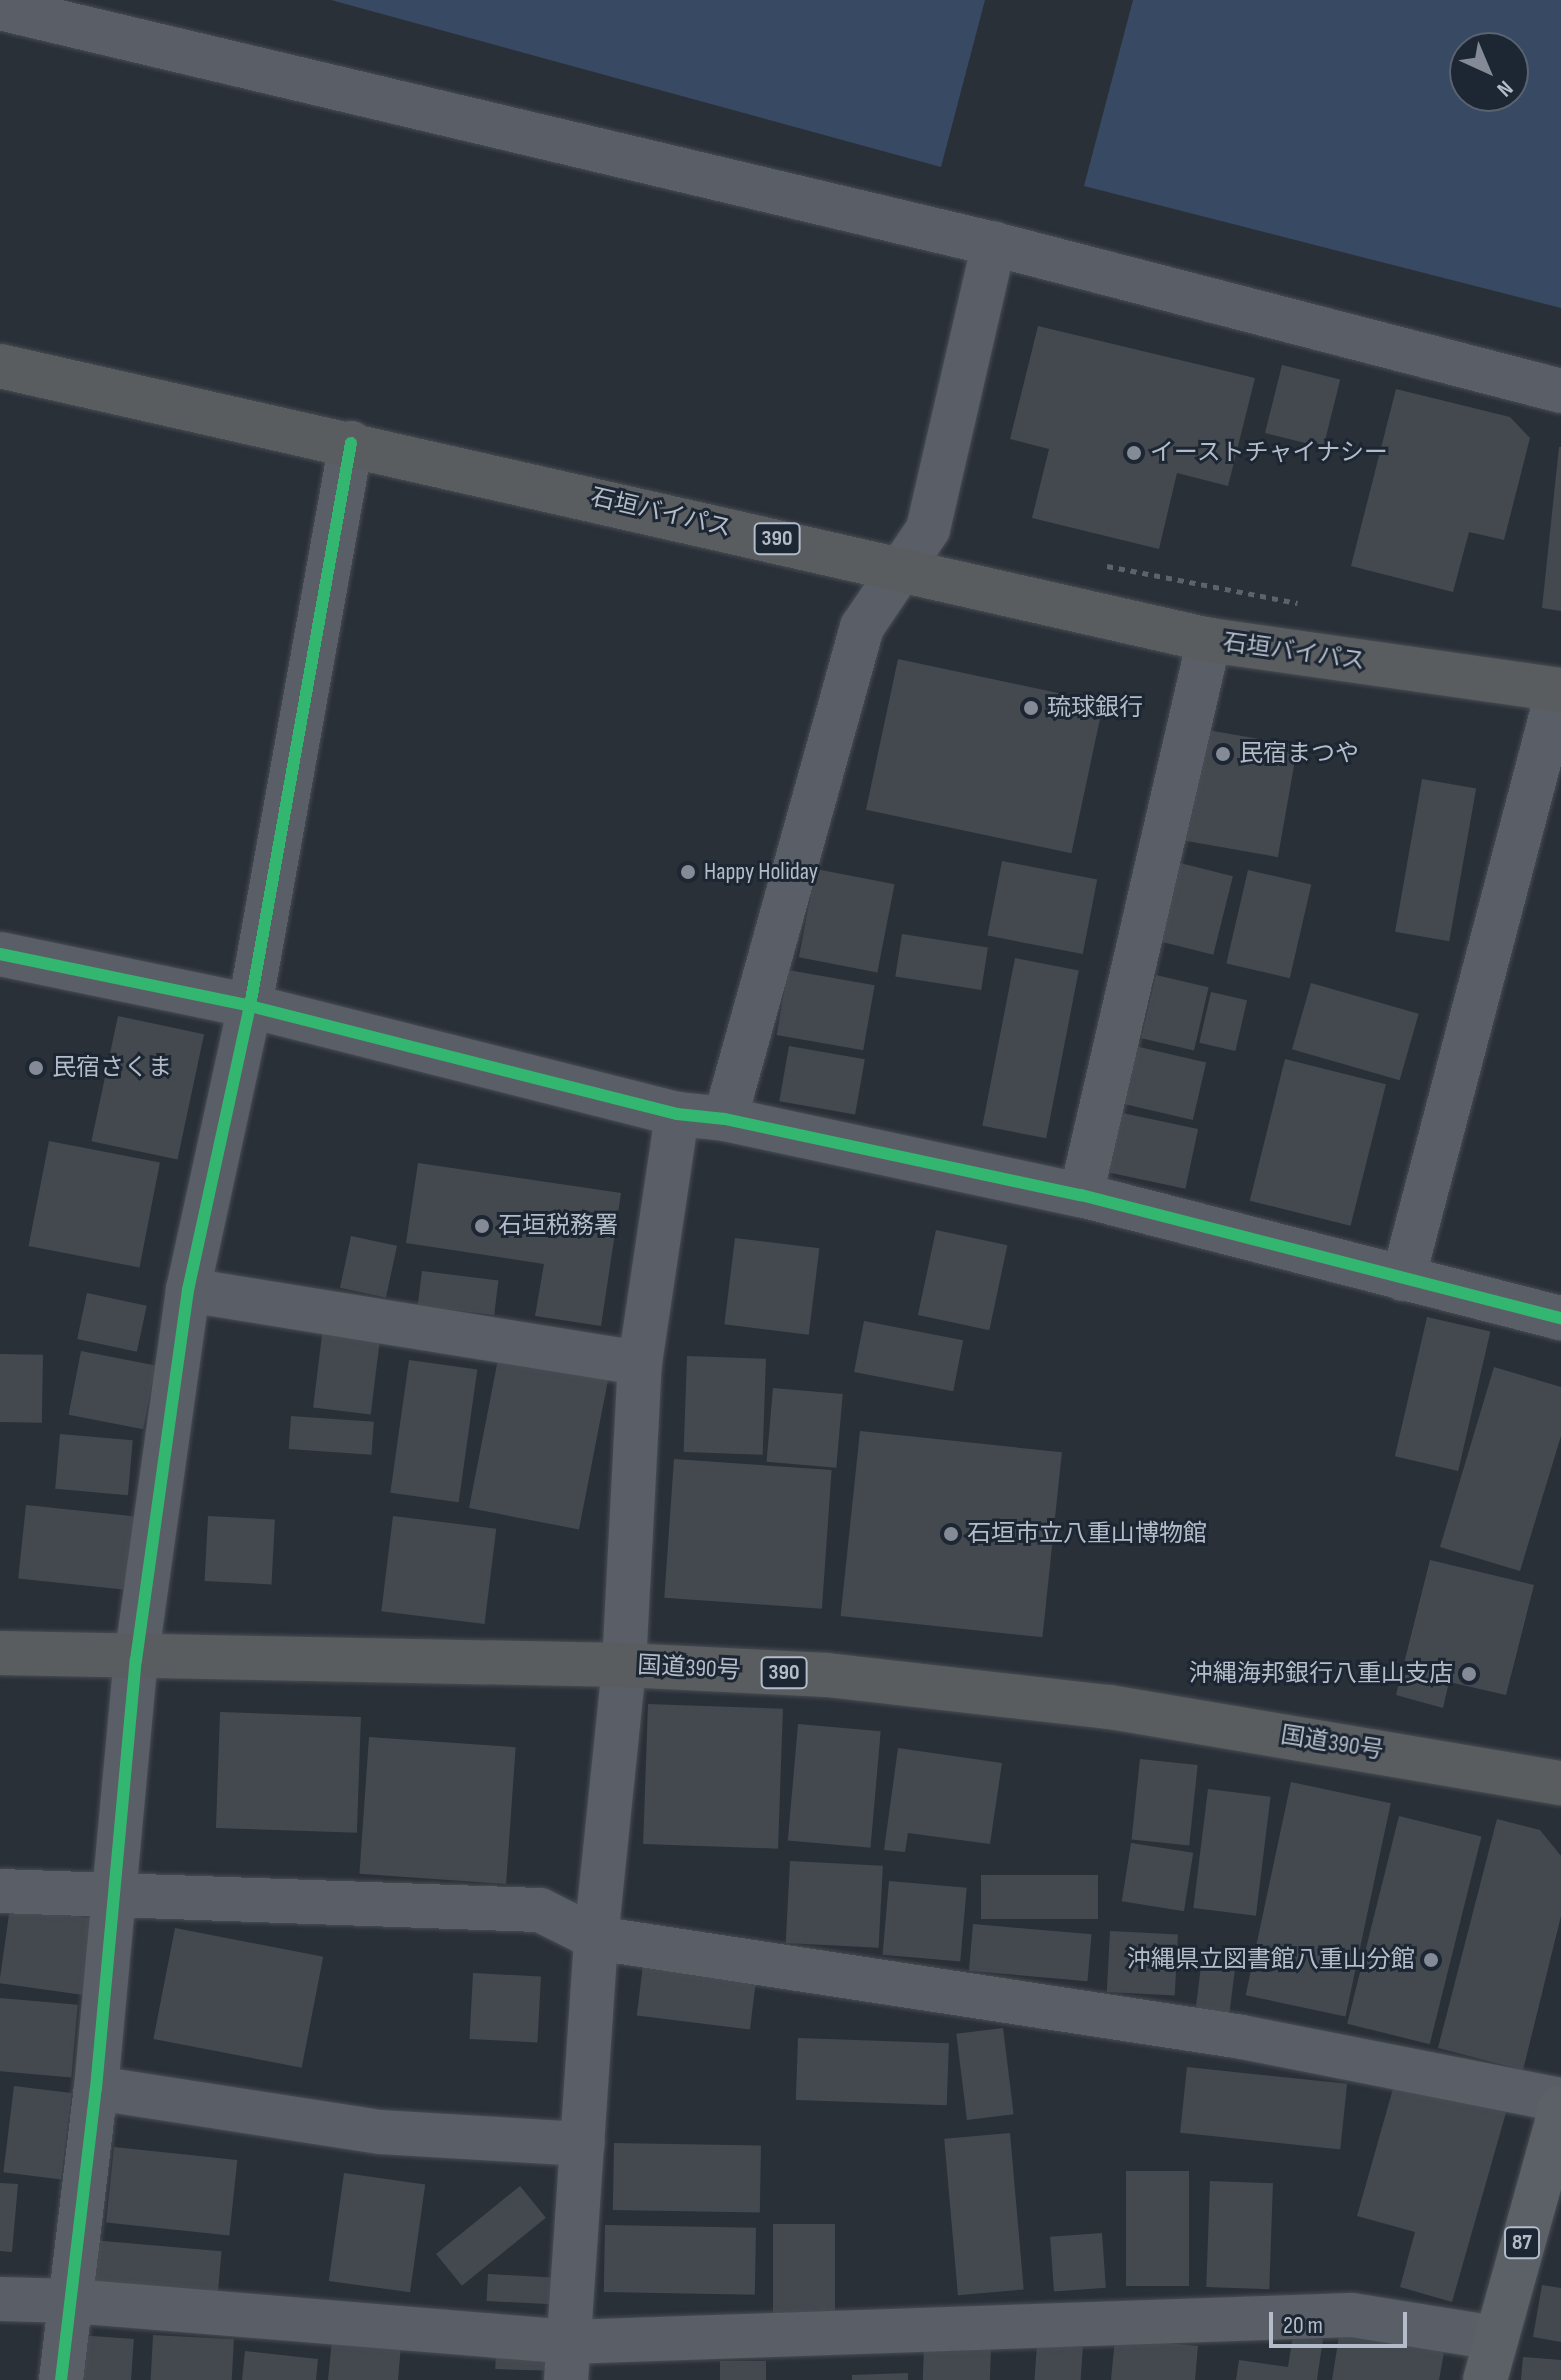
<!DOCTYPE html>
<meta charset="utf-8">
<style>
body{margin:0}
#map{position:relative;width:1561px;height:2380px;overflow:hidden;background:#2a3038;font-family:"Sofia Sans Condensed","Noto Sans JP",sans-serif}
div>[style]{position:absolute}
.water>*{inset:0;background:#384963}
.building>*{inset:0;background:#444950;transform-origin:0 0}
.path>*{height:5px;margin-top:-2.5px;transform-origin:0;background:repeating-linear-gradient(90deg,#5d636a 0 6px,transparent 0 12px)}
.roads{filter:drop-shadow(0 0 2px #484c53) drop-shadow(0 0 2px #484c53)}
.minor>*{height:44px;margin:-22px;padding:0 22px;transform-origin:22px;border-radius:22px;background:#5a5e66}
.major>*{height:44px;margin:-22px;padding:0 22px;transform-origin:22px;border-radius:22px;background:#5c6168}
.highway>*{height:44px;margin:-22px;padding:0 22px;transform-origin:22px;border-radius:22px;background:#5a5d60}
.cycleway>*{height:12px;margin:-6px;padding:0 6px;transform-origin:6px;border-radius:6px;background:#33b770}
.dots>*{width:22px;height:22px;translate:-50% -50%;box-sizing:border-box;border:4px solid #1d2633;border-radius:50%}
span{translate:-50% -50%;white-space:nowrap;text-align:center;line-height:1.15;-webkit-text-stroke:6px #1d2633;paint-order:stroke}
.shield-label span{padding:2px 6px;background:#1d2633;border:2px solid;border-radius:6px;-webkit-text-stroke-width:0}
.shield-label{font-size:22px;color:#b4bcc9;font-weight:700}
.poi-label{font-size:24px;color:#b4bcc9}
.left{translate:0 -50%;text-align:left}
.right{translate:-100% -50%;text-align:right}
.street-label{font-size:24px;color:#b4bcc9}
.north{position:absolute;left:1449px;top:32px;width:80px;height:80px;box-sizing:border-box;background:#1d2633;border:2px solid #59626f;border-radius:50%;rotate:136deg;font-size:22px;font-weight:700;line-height:32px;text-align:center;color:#b4bcc9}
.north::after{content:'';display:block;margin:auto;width:28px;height:36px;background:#848b96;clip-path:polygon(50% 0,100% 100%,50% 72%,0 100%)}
.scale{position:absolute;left:1269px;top:2312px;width:138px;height:36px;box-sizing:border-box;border:4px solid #b4bcc9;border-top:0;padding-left:10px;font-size:24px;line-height:28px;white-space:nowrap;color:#b4bcc9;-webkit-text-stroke:6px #1d2633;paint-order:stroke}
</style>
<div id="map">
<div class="water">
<div style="clip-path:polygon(331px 0,985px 0,941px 167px)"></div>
<div style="clip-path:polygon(evenodd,1133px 0,1561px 0,1561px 308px,1084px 186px,1133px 0,1513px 48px,1513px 96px,1465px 96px,1465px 48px,1513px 48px)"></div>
</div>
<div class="building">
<div style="clip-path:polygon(1038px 326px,1255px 378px,1228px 486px,1177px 473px,1159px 549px,1032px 518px,1049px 449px,1010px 439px)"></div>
<div style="left:1282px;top:365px;width:60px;height:70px;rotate:14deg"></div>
<div style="clip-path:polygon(1396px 389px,1510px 417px,1530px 438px,1504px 540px,1469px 532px,1453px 592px,1351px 566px)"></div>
<div style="clip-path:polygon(1559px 447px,1561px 447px,1561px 611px,1542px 608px)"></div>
<div style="left:898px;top:659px;width:210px;height:154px;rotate:12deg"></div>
<div style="left:1202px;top:729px;width:97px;height:113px;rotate:10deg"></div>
<div style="left:1422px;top:779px;width:55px;height:155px;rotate:10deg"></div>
<div style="left:1164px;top:859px;width:71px;height:81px;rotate:14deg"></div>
<div style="left:1002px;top:861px;width:97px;height:76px;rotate:11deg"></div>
<div style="left:816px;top:869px;width:80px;height:90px;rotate:11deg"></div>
<div style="left:1248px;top:870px;width:65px;height:96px;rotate:13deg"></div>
<div style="left:902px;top:934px;width:87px;height:43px;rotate:9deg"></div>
<div style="left:1015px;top:958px;width:65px;height:171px;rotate:11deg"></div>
<div style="left:788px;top:970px;width:88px;height:66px;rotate:10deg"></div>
<div style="left:1156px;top:975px;width:54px;height:65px;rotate:13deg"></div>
<div style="left:1311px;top:983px;width:112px;height:69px;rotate:16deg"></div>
<div style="left:1211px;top:992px;width:37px;height:52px;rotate:13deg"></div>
<div style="left:118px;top:1016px;width:88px;height:128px;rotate:12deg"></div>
<div style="left:789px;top:1046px;width:77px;height:56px;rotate:10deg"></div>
<div style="left:1135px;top:1046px;width:73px;height:59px;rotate:13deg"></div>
<div style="left:1285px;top:1059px;width:104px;height:146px;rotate:14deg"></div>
<div style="left:1113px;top:1111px;width:87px;height:61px;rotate:12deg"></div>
<div style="left:49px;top:1141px;width:113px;height:107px;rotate:11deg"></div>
<div style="clip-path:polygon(418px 1163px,621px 1193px,601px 1326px,535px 1316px,544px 1264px,406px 1243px)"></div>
<div style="left:936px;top:1230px;width:73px;height:87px;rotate:12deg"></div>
<div style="left:351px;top:1236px;width:47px;height:53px;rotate:12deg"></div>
<div style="left:735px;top:1238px;width:85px;height:87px;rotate:7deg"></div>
<div style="left:422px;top:1271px;width:77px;height:35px;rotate:7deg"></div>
<div style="left:87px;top:1293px;width:61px;height:47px;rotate:12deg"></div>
<div style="left:1427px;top:1317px;width:65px;height:143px;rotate:13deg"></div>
<div style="left:864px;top:1321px;width:101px;height:52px;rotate:11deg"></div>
<div style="left:323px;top:1327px;width:58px;height:81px;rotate:7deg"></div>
<div style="left:81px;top:1351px;width:76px;height:65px;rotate:11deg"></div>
<div style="left:0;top:1354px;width:43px;height:68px;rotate:1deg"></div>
<div style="left:499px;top:1354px;width:112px;height:157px;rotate:11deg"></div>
<div style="left:687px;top:1356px;width:79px;height:96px;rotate:2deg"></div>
<div style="left:409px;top:1360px;width:69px;height:134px;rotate:8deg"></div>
<div style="clip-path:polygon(1494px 1367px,1561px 1387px,1561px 1436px,1520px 1571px,1440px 1547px)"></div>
<div style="left:773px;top:1388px;width:70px;height:74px;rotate:5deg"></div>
<div style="left:291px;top:1416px;width:83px;height:33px;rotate:4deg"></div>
<div style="left:860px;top:1431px;width:203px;height:186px;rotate:6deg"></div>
<div style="left:60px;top:1434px;width:73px;height:55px;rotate:5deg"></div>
<div style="left:674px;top:1459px;width:158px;height:139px;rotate:4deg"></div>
<div style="left:26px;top:1505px;width:115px;height:74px;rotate:6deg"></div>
<div style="left:208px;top:1516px;width:67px;height:65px;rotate:3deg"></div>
<div style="left:393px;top:1516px;width:104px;height:96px;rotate:7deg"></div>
<div style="clip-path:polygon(1430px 1560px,1534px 1585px,1506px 1695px,1449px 1682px,1443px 1708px,1396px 1695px)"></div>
<div style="left:648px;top:1704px;width:135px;height:140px;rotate:2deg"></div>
<div style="left:220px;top:1712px;width:141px;height:116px;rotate:2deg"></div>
<div style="left:798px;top:1724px;width:83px;height:117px;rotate:5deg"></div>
<div style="left:369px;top:1737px;width:147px;height:137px;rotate:4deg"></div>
<div style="clip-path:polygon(898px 1748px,1002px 1763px,990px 1844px,908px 1833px,905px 1852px,884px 1850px)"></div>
<div style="left:1140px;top:1759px;width:58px;height:81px;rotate:6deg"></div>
<div style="left:1291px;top:1782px;width:102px;height:218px;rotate:12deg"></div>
<div style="left:1208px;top:1789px;width:63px;height:120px;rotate:7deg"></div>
<div style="left:1399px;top:1816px;width:85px;height:214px;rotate:14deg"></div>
<div style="clip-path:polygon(1497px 1819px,1540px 1830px,1561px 1856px,1561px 1916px,1523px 2070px,1438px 2048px)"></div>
<div style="left:1131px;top:1843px;width:63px;height:59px;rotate:9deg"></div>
<div style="left:790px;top:1861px;width:93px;height:82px;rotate:3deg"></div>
<div style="left:981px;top:1875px;width:117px;height:44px"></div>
<div style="left:889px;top:1881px;width:78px;height:74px;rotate:5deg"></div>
<div style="left:10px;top:1907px;width:90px;height:77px;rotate:8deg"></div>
<div style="left:973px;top:1924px;width:119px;height:47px;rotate:5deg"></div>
<div style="left:175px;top:1928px;width:151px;height:113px;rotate:11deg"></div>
<div style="left:1110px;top:1931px;width:68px;height:61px;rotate:3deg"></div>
<div style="left:643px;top:1965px;width:114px;height:51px;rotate:7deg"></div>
<div style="left:1201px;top:1966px;width:34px;height:44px;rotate:7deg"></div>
<div style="left:473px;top:1973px;width:68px;height:66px;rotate:3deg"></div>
<div style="left:0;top:1998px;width:78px;height:73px;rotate:5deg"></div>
<div style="left:1003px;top:2028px;width:87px;height:47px;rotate:83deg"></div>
<div style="left:798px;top:2038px;width:151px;height:62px;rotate:2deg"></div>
<div style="left:1187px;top:2067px;width:161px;height:66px;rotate:6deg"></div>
<div style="clip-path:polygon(1396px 2078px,1507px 2109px,1452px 2302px,1400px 2287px,1415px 2232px,1357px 2216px)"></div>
<div style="left:14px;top:2086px;width:58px;height:87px;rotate:7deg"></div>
<div style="left:1010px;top:2133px;width:157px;height:66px;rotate:85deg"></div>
<div style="left:614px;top:2143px;width:147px;height:67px;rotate:1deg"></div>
<div style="left:114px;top:2147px;width:124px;height:76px;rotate:6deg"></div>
<div style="left:1126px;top:2171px;width:63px;height:115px"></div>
<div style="left:344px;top:2173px;width:82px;height:109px;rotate:8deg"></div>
<div style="left:1210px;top:2181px;width:63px;height:106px;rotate:2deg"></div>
<div style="clip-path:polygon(0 2183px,18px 2184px,12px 2252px,0 2251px)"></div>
<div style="left:520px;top:2186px;width:41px;height:108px;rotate:51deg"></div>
<div style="left:835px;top:2224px;width:96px;height:62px;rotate:90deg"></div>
<div style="left:605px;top:2225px;width:151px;height:67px;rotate:1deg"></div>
<div style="left:1102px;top:2233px;width:55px;height:52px;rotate:86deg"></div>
<div style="left:92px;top:2240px;width:130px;height:44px;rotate:5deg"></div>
<div style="left:488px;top:2274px;width:65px;height:27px;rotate:3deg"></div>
<div style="clip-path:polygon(1542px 2285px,1561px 2288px,1561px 2342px,1533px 2337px)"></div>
<div style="clip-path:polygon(1340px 2330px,1445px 2347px,1439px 2380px,1332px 2380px)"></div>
<div style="left:78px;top:2335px;width:56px;height:45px;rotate:4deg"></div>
<div style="left:153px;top:2335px;width:81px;height:45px;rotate:3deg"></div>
<div style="clip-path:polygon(1293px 2335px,1323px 2339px,1317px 2380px,1236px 2380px,1239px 2360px,1288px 2367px)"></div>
<div style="clip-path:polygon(1115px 2338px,1198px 2346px,1195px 2380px,1111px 2380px)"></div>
<div style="clip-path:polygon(332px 2339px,401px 2345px,398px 2380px,328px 2380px)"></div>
<div style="left:1037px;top:2344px;width:46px;height:36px;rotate:4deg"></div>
<div style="left:924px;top:2346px;width:67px;height:34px;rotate:2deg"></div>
<div style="left:496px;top:2348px;width:54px;height:21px;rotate:2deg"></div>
<div style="clip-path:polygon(245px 2351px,318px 2359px,316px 2380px,242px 2380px)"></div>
<div style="clip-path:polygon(1523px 2357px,1561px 2360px,1561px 2380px,1521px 2380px)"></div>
<div style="left:720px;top:2361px;width:46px;height:19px"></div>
<div style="clip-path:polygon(908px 2373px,908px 2380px,852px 2380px,852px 2375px)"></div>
</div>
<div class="path">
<div style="left:1107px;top:566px;width:194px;rotate:11deg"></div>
</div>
<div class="roads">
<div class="minor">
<div style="left:0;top:8px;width:1022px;rotate:13.36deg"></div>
<div style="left:0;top:954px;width:255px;rotate:11.7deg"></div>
<div style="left:250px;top:1006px;width:440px;rotate:14.2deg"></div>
<div style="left:677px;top:1114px;width:48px;rotate:5.9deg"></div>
<div style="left:725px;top:1119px;width:364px;rotate:12.1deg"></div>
<div style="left:1081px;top:1195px;width:496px;rotate:14.4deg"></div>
<div style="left:725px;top:1119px;width:511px;rotate:-74.44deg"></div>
<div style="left:862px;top:627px;width:118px;rotate:-56deg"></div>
<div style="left:928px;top:529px;width:293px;rotate:-77deg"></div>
<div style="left:994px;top:244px;width:586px;rotate:14.53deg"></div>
<div style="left:1081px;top:1195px;width:570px;rotate:-77.01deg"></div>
<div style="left:1403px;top:1279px;width:609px;rotate:-75.26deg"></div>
<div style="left:188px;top:1290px;width:458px;rotate:9.2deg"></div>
<div style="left:0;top:1891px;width:540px;rotate:2.02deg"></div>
<div style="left:540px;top:1910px;width:63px;rotate:26.6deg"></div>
<div style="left:596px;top:1938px;width:654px;rotate:8.71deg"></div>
<div style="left:1242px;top:2037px;width:325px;rotate:11.2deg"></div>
<div style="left:96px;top:2088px;width:287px;rotate:8.8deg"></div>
<div style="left:380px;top:2132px;width:203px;rotate:3.4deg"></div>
<div style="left:0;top:2299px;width:72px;rotate:1.6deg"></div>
<div style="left:72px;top:2301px;width:499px;rotate:4.7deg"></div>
<div style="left:569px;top:2342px;width:783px;rotate:-1.97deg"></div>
<div style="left:1352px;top:2315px;width:145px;rotate:9.1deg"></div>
<div style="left:61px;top:2380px;width:294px;rotate:-83.2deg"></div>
<div style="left:96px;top:2088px;width:430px;rotate:-84.7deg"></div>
<div style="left:136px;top:1660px;width:374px;rotate:-82deg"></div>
<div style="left:188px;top:1290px;width:291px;rotate:-77.7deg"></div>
<div style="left:250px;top:1006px;width:572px;rotate:-79.83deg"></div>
<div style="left:566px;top:2380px;width:443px;rotate:-86.1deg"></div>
<div style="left:596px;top:1938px;width:274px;rotate:-84.1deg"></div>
<div style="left:624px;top:1665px;width:302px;rotate:-87deg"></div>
<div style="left:640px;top:1363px;width:252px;rotate:-81.5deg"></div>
</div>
<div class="major">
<div style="left:1485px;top:2380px;width:283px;rotate:-74.4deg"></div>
</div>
<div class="highway">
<div style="left:0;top:366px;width:1240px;rotate:12.77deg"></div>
<div style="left:1209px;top:640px;width:356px;rotate:8.1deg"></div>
<div style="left:0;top:1653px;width:624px;rotate:1.1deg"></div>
<div style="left:624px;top:1665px;width:203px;rotate:2.8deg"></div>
<div style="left:827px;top:1675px;width:285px;rotate:6.5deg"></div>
<div style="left:1110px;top:1707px;width:457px;rotate:9.6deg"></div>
</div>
</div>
<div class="cycleway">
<div style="left:0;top:954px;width:255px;rotate:11.7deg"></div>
<div style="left:250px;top:1006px;width:440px;rotate:14.2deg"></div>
<div style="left:677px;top:1114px;width:48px;rotate:5.9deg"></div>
<div style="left:725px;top:1119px;width:364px;rotate:12.1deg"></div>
<div style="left:1081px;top:1195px;width:496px;rotate:14.4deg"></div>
<div style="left:61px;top:2380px;width:294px;rotate:-83.2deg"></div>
<div style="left:96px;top:2088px;width:430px;rotate:-84.7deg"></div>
<div style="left:136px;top:1660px;width:374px;rotate:-82deg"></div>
<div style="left:188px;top:1290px;width:291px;rotate:-77.7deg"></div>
<div style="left:250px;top:1006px;width:572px;rotate:-79.83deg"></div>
</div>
<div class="dots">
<div style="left:1134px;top:453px;background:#848b96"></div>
<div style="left:1031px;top:708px;background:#848b96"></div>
<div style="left:1223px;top:754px;background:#848b96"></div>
<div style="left:688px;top:872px;background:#848b96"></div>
<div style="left:36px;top:1068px;background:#848b96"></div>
<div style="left:482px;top:1226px;background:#848b96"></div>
<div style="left:951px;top:1534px;background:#848b96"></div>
<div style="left:1469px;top:1674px;background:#848b96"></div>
<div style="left:1431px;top:1960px;background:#848b96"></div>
</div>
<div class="shield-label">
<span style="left:777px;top:539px">390</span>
<span style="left:784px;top:1673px">390</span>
<span style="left:1522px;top:2243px">87</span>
</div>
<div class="poi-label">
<span class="left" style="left:1150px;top:453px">イーストチャイナシー</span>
<span class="left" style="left:1047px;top:708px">琉球銀行</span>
<span class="left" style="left:1239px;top:754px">民宿まつや</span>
<span class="left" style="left:704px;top:872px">Happy Holiday</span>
<span class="left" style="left:52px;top:1068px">民宿さくま</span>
<span class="left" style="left:498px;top:1226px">石垣税務署</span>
<span class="left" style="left:967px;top:1534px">石垣市立八重山博物館</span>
<span class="right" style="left:1453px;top:1674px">沖縄海邦銀行八重山支店</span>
<span class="right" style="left:1415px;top:1960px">沖縄県立図書館八重山分館</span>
</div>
<div class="street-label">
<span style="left:661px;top:513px;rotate:13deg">石垣バイパス</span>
<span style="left:1294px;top:652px;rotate:8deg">石垣バイパス</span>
<span style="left:689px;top:1668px;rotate:3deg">国道390号</span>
<span style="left:1332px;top:1743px;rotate:9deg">国道390号</span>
</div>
<div class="north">N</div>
<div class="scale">20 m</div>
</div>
